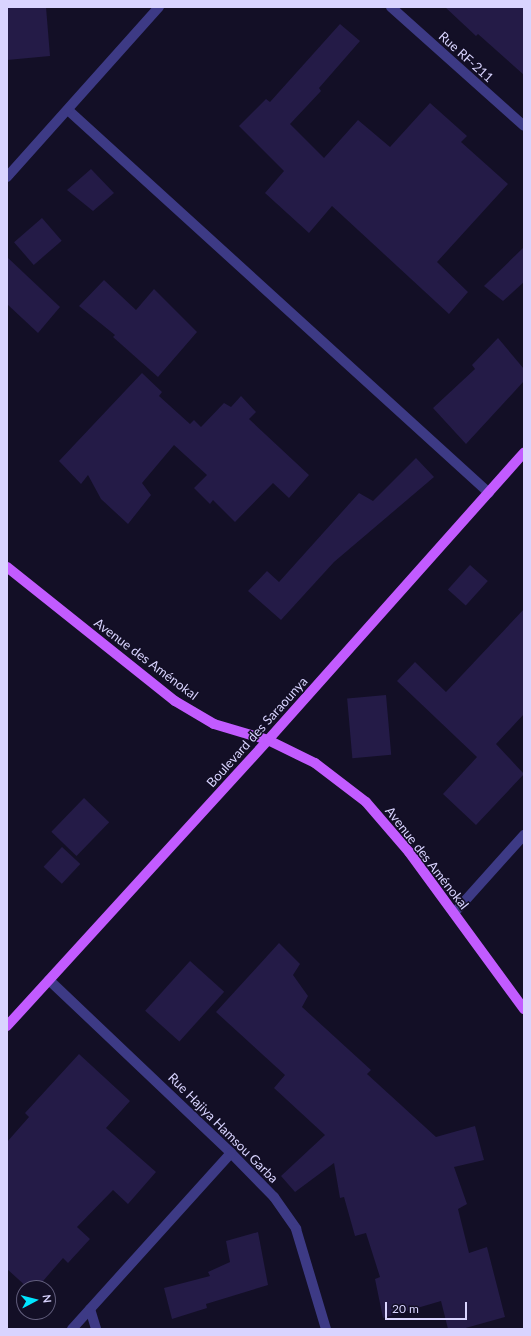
<!DOCTYPE html>
<meta charset="utf-8">
<style>
body{margin:0}
#map{position:relative;width:531px;height:1336px;overflow:hidden;background:#130f26;font-family:Lato,sans-serif}
div>[style]{position:absolute}
.building>*{inset:0;background:#241b47;transform-origin:0 0}
.minor>*{height:10px;margin:-5px;padding:0 5px;transform-origin:5px;border-radius:5px;background:#3d3a85}
.major>*{height:10px;margin:-5px;padding:0 5px;transform-origin:5px;border-radius:5px;background:#c25bff}
span{translate:-50% -50%;white-space:nowrap;text-align:center;line-height:1.15;-webkit-text-stroke:3px #130f26;paint-order:stroke}
.street-label{font-size:13px;color:#d9d4ff}
.frame{position:absolute;inset:0;border:8px solid #d9d4ff;pointer-events:none}
.north{position:absolute;left:16px;top:1280px;width:40px;height:40px;box-sizing:border-box;background:#130f26;border:1px solid #625e7d;border-radius:50%;rotate:83deg;font-size:11px;font-weight:700;line-height:16px;text-align:center;color:#d9d4ff}
.north::after{content:'';display:block;margin:auto;width:14px;height:18px;background:#00e5ff;clip-path:polygon(50% 0,100% 100%,50% 72%,0 100%)}
.scale{position:absolute;left:385px;top:1302px;width:82px;height:18px;box-sizing:border-box;border:2px solid #d9d4ff;border-top:0;padding-left:5px;font-size:12px;line-height:14px;white-space:nowrap;color:#d9d4ff;-webkit-text-stroke:3px #130f26;paint-order:stroke}
</style>
<div id="map">
<div class="building">
<div style="clip-path:polygon(7px 7px,46px 7px,50px 56px,7px 60px)"></div>
<div style="clip-path:polygon(445px 7px,524px 7px,524px 75px,478px 34px,476px 36px)"></div>
<div style="clip-path:polygon(340px 24px,360px 41px,319px 88px,321px 91px,290px 124px,324px 158px,358px 120px,390px 147px,430px 103px,467px 136px,461px 142px,508px 184px,437px 262px,468px 292px,449px 314px,332px 206px,309px 233px,265px 193px,284px 171px,239px 126px,266px 99px,270px 102px)"></div>
<div style="clip-path:polygon(91px 169px,114px 193px,93px 211px,67px 190px)"></div>
<div style="left:42px;top:218px;width:30px;height:37px;rotate:49deg"></div>
<div style="clip-path:polygon(524px 247px,524px 282px,503px 301px,484px 286px)"></div>
<div style="clip-path:polygon(7px 257px,60px 307px,38px 333px,7px 304px)"></div>
<div style="clip-path:polygon(104px 280px,136px 310px,154px 289px,197px 332px,158px 377px,113px 337px,115px 335px,79px 306px)"></div>
<div style="clip-path:polygon(498px 338px,524px 369px,524px 381px,466px 444px,433px 408px,475px 369px,472px 365px)"></div>
<div style="clip-path:polygon(142px 373px,162px 392px,159px 396px,190px 424px,194px 420px,201px 427px,224px 403px,231px 407px,241px 396px,256px 412px,249px 419px,309px 475px,289px 498px,273px 483px,235px 522px,213px 500px,210px 504px,194px 488px,207px 475px,174px 445px,142px 483px,151px 495px,128px 524px,101px 499px,88px 475px,81px 484px,59px 461px)"></div>
<div style="clip-path:polygon(416px 458px,434px 477px,334px 562px,281px 620px,248px 591px,267px 571px,279px 582px,359px 493px,373px 501px)"></div>
<div style="left:470px;top:565px;width:24px;height:33px;rotate:42deg"></div>
<div style="clip-path:polygon(524px 609px,524px 714px,496px 744px,524px 774px,476px 825px,443px 794px,477px 757px,397px 681px,415px 662px,446px 692px)"></div>
<div style="left:386px;top:695px;width:60px;height:39px;rotate:85deg"></div>
<div style="left:84px;top:798px;width:35px;height:47px;rotate:44deg"></div>
<div style="left:62px;top:847px;width:25px;height:27px;rotate:43deg"></div>
<div style="clip-path:polygon(279px 943px,300px 964px,293px 975px,308px 996px,302px 1007px,371px 1070px,367px 1074px,436px 1137px,475px 1126px,484px 1160px,454px 1167px,467px 1204px,458px 1209px,469px 1253px,487px 1247px,505px 1317px,462px 1329px,448px 1329px,441px 1301px,383px 1318px,375px 1279px,380px 1277px,366px 1233px,355px 1236px,344px 1197px,340px 1198px,334px 1163px,295px 1192px,281px 1176px,325px 1135px,274px 1088px,285px 1075px,216px 1012px)"></div>
<div style="left:190px;top:961px;width:46px;height:67px;rotate:42deg"></div>
<div style="clip-path:polygon(79px 1054px,130px 1101px,106px 1128px,156px 1172px,128px 1204px,113px 1190px,77px 1227px,90px 1239px,68px 1263px,63px 1258px,37px 1288px,28px 1288px,7px 1269px,7px 1142px,29px 1117px,25px 1113px)"></div>
<div style="clip-path:polygon(258px 1232px,268px 1285px,206px 1304px,207px 1308px,172px 1319px,164px 1288px,210px 1276px,208px 1272px,230px 1262px,226px 1241px)"></div>
</div>
<div class="minor">
<div style="left:391px;top:7px;width:178px;rotate:41.8deg"></div>
<div style="left:68px;top:110px;width:569px;rotate:42.29deg"></div>
<div style="left:7px;top:177px;width:228px;rotate:-48.2deg"></div>
<div style="left:454px;top:913px;width:105px;rotate:-48.1deg"></div>
<div style="left:49px;top:980px;width:251px;rotate:43.5deg"></div>
<div style="left:231px;top:1153px;width:62px;rotate:45.7deg"></div>
<div style="left:274px;top:1197px;width:39px;rotate:55deg"></div>
<div style="left:296px;top:1229px;width:104px;rotate:73.3deg"></div>
<div style="left:90px;top:1309px;width:21px;rotate:73deg"></div>
<div style="left:72px;top:1329px;width:237px;rotate:-47.9deg"></div>
</div>
<div class="major">
<div style="left:7px;top:567px;width:215px;rotate:38.6deg"></div>
<div style="left:175px;top:701px;width:45px;rotate:30.5deg"></div>
<div style="left:214px;top:724px;width:56px;rotate:16.5deg"></div>
<div style="left:268px;top:740px;width:52px;rotate:26.1deg"></div>
<div style="left:315px;top:763px;width:64px;rotate:37.4deg"></div>
<div style="left:366px;top:802px;width:66px;rotate:49.3deg"></div>
<div style="left:409px;top:852px;width:195px;rotate:53.8deg"></div>
<div style="left:7px;top:1026px;width:387px;rotate:-47.6deg"></div>
<div style="left:268px;top:740px;width:385px;rotate:-48.3deg"></div>
</div>
<div class="street-label">
<span style="left:466px;top:57px;rotate:42deg">Rue RF-211</span>
<span style="left:146px;top:659px;rotate:37deg">Avenue des Aménokal</span>
<span style="left:257px;top:732px;rotate:-48deg">Boulevard des Saraounya</span>
<span style="left:427px;top:858px;rotate:52deg">Avenue des Aménokal</span>
<span style="left:223px;top:1128px;rotate:45deg">Rue Hajiya Hamsou Garba</span>
</div>
<div class="frame"></div>
<div class="north">N</div>
<div class="scale">20 m</div>
</div>
